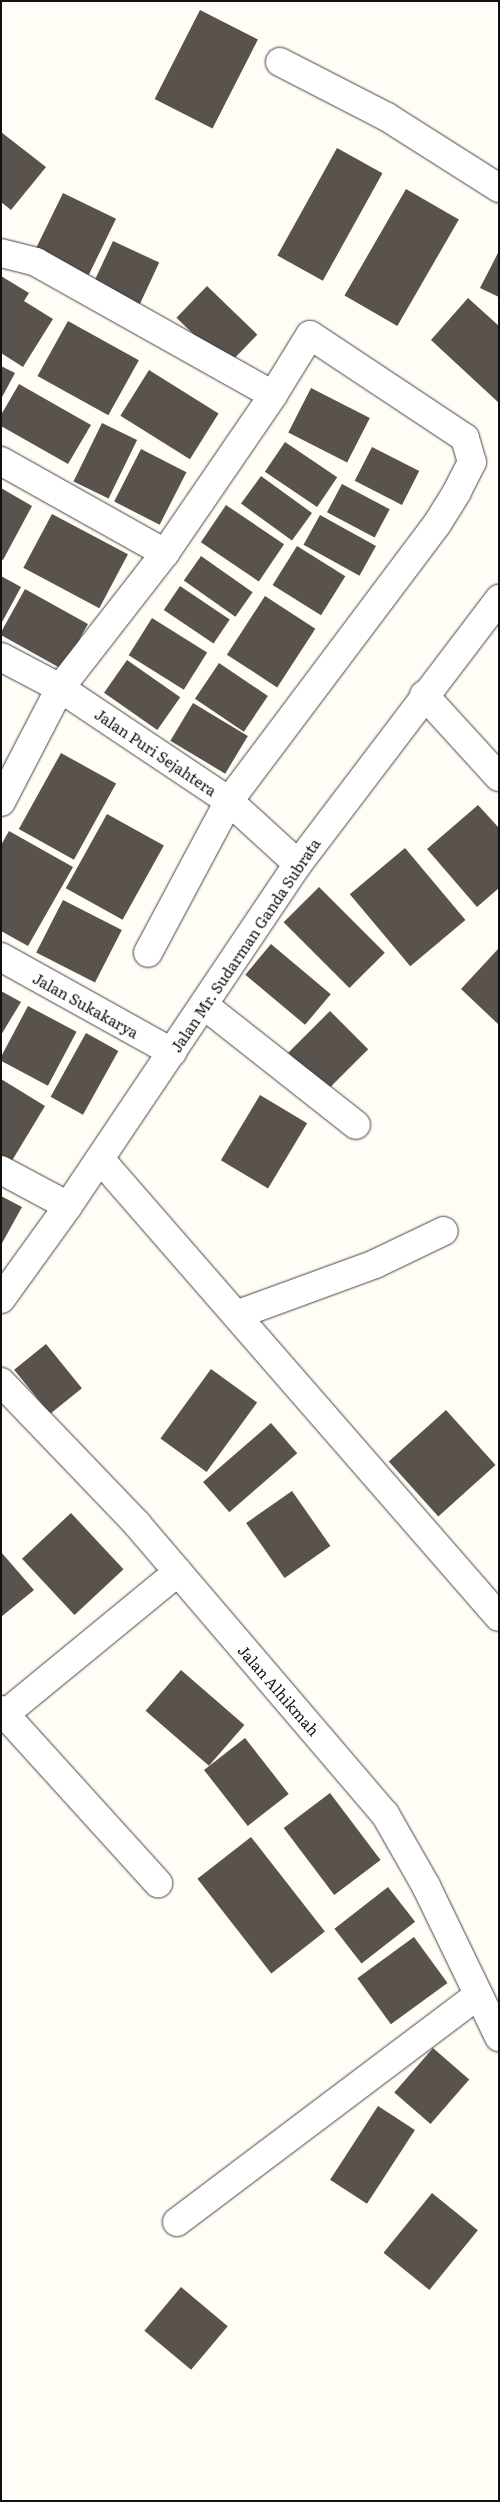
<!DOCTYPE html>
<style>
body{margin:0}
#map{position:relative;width:500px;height:2502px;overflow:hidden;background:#fffdf5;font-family:Literata,serif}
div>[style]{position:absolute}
.building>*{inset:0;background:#5a524d;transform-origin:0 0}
.roads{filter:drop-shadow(0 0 1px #444) drop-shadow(0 0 1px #444)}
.minor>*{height:28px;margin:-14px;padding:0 14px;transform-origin:14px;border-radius:14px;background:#fff}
span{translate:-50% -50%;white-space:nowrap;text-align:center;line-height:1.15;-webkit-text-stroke:5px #fff;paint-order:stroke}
.street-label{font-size:15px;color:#111}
.frame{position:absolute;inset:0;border:2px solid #111;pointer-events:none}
</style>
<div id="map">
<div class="building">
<div style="left:200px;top:10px;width:65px;height:100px;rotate:27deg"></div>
<div style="clip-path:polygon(1px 132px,46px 167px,11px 210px,1px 202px)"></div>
<div style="left:337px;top:148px;width:52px;height:123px;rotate:29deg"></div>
<div style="left:406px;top:189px;width:61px;height:123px;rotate:30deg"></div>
<div style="left:63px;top:193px;width:59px;height:64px;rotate:26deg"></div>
<div style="left:113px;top:241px;width:51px;height:54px;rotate:25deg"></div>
<div style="clip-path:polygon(499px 251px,499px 297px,480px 288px)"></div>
<div style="clip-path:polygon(1px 276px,29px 293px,24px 301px,53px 319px,23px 367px,1px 353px)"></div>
<div style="left:207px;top:286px;width:70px;height:44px;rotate:44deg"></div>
<div style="clip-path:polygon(468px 298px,499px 326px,499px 403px,431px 340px)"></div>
<div style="left:68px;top:321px;width:81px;height:63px;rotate:29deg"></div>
<div style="clip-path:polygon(1px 366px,15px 373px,1px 399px)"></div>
<div style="left:149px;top:370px;width:82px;height:54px;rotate:32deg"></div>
<div style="clip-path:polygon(19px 384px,91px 425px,68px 464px,1px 426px,1px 415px)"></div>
<div style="left:311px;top:388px;width:66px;height:50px;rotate:27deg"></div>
<div style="left:102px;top:423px;width:39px;height:65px;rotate:26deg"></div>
<div style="left:285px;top:442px;width:63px;height:36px;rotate:34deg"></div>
<div style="left:372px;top:447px;width:53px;height:38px;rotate:27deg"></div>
<div style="left:141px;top:449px;width:51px;height:59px;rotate:27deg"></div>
<div style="left:261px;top:476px;width:63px;height:34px;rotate:36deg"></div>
<div style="left:342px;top:484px;width:54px;height:32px;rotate:28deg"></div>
<div style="clip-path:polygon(1px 488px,32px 506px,3px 560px,1px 559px)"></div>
<div style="left:226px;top:505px;width:70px;height:45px;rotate:34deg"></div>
<div style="left:52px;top:514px;width:86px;height:61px;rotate:28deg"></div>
<div style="left:320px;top:515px;width:64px;height:34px;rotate:29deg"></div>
<div style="left:297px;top:546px;width:57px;height:46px;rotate:32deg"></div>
<div style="left:201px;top:556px;width:63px;height:30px;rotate:35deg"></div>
<div style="clip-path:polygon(1px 576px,21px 587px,1px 624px)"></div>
<div style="left:180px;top:586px;width:60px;height:29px;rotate:34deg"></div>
<div style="left:25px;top:589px;width:72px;height:52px;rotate:29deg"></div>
<div style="left:265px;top:596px;width:60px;height:70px;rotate:33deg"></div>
<div style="left:152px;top:618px;width:65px;height:44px;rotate:32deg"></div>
<div style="left:127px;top:660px;width:65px;height:40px;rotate:35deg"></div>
<div style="left:219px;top:663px;width:59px;height:43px;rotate:34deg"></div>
<div style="left:193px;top:703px;width:64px;height:44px;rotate:31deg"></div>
<div style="left:61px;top:753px;width:63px;height:87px;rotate:29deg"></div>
<div style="clip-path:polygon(478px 805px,499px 828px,499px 888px,477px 907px,427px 849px)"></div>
<div style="left:107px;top:814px;width:65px;height:85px;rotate:29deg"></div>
<div style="clip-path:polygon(9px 831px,73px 867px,28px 946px,1px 931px,1px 845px)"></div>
<div style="left:405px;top:848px;width:94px;height:72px;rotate:50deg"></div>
<div style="left:319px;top:887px;width:93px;height:50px;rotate:45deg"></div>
<div style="left:63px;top:900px;width:66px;height:59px;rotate:27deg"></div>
<div style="left:271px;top:944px;width:78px;height:40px;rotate:40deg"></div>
<div style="clip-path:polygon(499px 948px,499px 1025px,461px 989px)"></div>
<div style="clip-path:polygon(1px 991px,21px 1002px,1px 1035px)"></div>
<div style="left:28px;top:1006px;width:55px;height:61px;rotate:28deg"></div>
<div style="left:330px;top:1011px;width:54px;height:59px;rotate:45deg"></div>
<div style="left:86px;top:1033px;width:37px;height:73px;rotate:29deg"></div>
<div style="clip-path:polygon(1px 1079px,45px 1106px,10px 1164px,1px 1158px)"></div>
<div style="left:260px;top:1095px;width:55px;height:76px;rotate:31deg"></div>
<div style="clip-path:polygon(1px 1196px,22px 1207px,1px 1245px)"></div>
<div style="left:46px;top:1344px;width:57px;height:41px;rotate:51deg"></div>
<div style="left:211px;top:1369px;width:57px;height:86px;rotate:36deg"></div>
<div style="left:446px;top:1410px;width:74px;height:77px;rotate:48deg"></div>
<div style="left:271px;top:1423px;width:40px;height:90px;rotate:49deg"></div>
<div style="left:292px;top:1491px;width:67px;height:56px;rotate:55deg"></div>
<div style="left:71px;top:1513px;width:77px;height:67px;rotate:47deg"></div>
<div style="clip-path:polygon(1px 1552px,34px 1590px,1px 1617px)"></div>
<div style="left:181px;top:1670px;width:84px;height:54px;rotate:41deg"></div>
<div style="left:245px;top:1738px;width:71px;height:52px;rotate:52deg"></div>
<div style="left:330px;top:1793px;width:84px;height:58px;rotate:53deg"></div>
<div style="left:251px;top:1837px;width:120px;height:68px;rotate:52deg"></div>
<div style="left:388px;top:1887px;width:44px;height:68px;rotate:52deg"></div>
<div style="left:414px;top:1937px;width:57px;height:70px;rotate:54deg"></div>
<div style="left:433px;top:2048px;width:48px;height:59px;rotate:41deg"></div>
<div style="left:378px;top:2106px;width:44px;height:88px;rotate:33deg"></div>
<div style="left:432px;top:2193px;width:59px;height:77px;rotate:39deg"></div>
<div style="left:181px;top:2287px;width:61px;height:57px;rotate:40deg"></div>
</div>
<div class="roads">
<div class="minor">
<div style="left:280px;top:62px;width:120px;rotate:27.2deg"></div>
<div style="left:387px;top:117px;width:133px;rotate:32.4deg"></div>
<div style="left:1px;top:253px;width:36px;rotate:14deg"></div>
<div style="left:36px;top:262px;width:272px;rotate:29.3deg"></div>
<div style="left:1px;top:461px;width:188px;rotate:29.3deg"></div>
<div style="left:1px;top:657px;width:67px;rotate:27.7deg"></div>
<div style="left:60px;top:688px;width:203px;rotate:33.8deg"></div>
<div style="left:229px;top:801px;width:93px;rotate:42.4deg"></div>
<div style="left:424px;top:695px;width:111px;rotate:47.6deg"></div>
<div style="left:1px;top:802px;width:128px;rotate:-62.6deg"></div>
<div style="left:60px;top:688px;width:171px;rotate:-52.1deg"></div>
<div style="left:165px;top:553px;width:191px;rotate:-55.6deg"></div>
<div style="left:273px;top:395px;width:70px;rotate:-58.3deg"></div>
<div style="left:310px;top:335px;width:186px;rotate:33.6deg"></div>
<div style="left:465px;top:438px;width:25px;rotate:74deg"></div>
<div style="left:472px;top:462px;width:34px;rotate:117deg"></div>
<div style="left:457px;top:492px;width:38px;rotate:122deg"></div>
<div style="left:437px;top:524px;width:346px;rotate:126.9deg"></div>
<div style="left:229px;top:801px;width:172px;rotate:118.1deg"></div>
<div style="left:1px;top:957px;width:196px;rotate:29.1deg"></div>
<div style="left:205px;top:1006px;width:192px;rotate:38.2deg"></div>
<div style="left:100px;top:1159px;width:607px;rotate:48.94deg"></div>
<div style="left:1px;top:1170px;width:76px;rotate:28.2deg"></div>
<div style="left:1px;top:1299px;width:115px;rotate:-54.2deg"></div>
<div style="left:68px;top:1206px;width:412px;rotate:-56.1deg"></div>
<div style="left:298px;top:864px;width:333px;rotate:-52.8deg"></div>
<div style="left:236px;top:1315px;width:148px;rotate:-20.1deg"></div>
<div style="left:375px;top:1264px;width:76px;rotate:-25.6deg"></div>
<div style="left:1px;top:1382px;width:197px;rotate:46.2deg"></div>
<div style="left:137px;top:1524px;width:382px;rotate:49.5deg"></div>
<div style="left:385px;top:1814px;width:83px;rotate:60.3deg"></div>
<div style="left:426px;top:1886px;width:168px;rotate:64.2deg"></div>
<div style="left:1px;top:1710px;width:234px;rotate:47.8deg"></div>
<div style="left:5px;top:1714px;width:224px;rotate:-39.4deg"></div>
<div style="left:177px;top:2222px;width:377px;rotate:-37deg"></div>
</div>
</div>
<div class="street-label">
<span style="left:156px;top:752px;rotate:34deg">Jalan Puri Sejahtera</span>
<span style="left:245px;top:945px;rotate:-56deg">Jalan Mr. Sudarman Ganda Subrata</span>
<span style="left:86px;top:1005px;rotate:29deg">Jalan Sukakarya</span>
<span style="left:279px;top:1690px;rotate:49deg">Jalan Alhikmah</span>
</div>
<div class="frame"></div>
</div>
